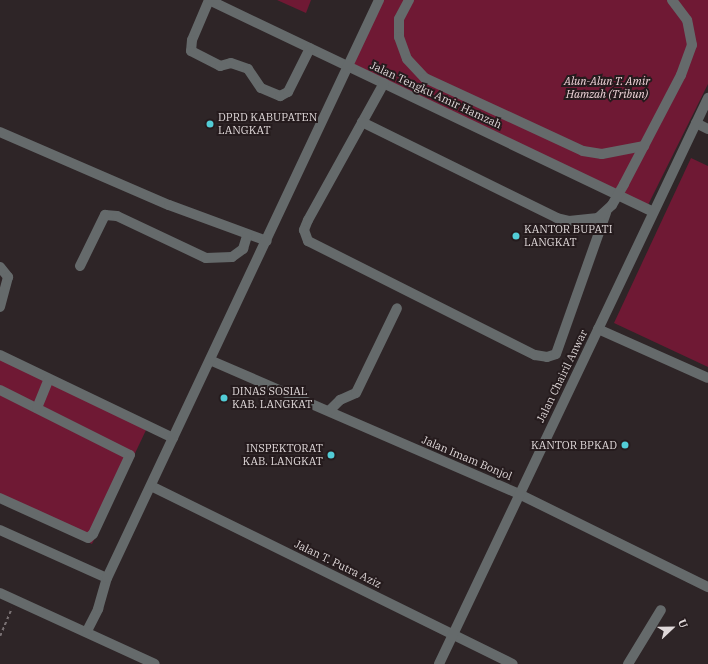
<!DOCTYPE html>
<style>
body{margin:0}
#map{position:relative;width:708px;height:664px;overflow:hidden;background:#2e2527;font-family:"IBM Plex Serif",serif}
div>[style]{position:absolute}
.green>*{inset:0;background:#6f1934}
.path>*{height:1.5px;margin-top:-0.75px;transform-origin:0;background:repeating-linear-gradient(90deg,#7a7274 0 3px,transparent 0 6px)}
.minor>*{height:10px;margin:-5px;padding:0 5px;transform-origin:5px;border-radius:5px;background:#656a6b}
.dots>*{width:11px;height:11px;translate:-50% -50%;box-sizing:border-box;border:2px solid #251b1d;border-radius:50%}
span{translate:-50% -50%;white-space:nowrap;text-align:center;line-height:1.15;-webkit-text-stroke:4px #251b1d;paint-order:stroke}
.park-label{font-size:11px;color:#f3d7dc;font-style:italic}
.street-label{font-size:11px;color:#dfd8d9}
.poi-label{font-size:11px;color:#dfd8d9}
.left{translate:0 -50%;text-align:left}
.right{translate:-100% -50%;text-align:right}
.north{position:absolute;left:652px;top:608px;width:40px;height:40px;-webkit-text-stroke:3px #251b1d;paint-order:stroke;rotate:68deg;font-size:11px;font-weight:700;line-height:16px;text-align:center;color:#dfd8d9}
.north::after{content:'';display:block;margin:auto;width:14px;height:18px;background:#dfd8d9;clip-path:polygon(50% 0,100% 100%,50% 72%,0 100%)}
</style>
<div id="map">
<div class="green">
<div style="clip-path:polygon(277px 0,311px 0,306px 13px)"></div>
<div style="clip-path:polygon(382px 0,708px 0,708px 84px,647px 207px,350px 65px)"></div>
<div style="clip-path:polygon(691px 158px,708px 166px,708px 367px,614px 323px)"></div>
<div style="clip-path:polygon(0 358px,147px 428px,92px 544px,0 502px)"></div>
</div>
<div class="path">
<div style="left:0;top:636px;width:30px;rotate:-67deg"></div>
</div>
<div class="minor">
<div style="left:209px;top:0;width:491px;rotate:25.5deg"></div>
<div style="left:209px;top:0;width:43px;rotate:113deg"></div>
<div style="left:192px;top:40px;width:11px;rotate:95deg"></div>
<div style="left:191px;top:51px;width:33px;rotate:27deg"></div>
<div style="left:220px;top:66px;width:11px;rotate:-15deg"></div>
<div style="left:231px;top:63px;width:18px;rotate:19deg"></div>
<div style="left:248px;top:69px;width:23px;rotate:56deg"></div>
<div style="left:261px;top:88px;width:21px;rotate:23deg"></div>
<div style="left:280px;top:96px;width:9px;rotate:-27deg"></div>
<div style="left:288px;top:92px;width:49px;rotate:-63.4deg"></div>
<div style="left:409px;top:0;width:21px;rotate:118deg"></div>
<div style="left:399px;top:19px;width:18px;rotate:90deg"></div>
<div style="left:399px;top:37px;width:23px;rotate:70deg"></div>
<div style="left:407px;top:59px;width:26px;rotate:47deg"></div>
<div style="left:425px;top:78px;width:174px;rotate:24.8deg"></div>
<div style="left:583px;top:151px;width:19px;rotate:9deg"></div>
<div style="left:602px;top:154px;width:43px;rotate:-10.8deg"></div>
<div style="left:384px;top:83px;width:157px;rotate:119deg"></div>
<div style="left:308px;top:220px;width:11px;rotate:112deg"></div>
<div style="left:304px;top:230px;width:12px;rotate:70deg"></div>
<div style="left:308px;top:241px;width:254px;rotate:26.7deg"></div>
<div style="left:535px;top:355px;width:12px;rotate:9deg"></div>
<div style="left:547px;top:357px;width:9px;rotate:-18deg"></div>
<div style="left:556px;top:354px;width:150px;rotate:-70.5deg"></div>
<div style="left:362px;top:122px;width:217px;rotate:26.2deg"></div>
<div style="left:557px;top:218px;width:12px;rotate:14deg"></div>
<div style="left:569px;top:221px;width:29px;rotate:-6deg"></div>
<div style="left:598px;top:218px;width:19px;rotate:-43deg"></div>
<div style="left:612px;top:205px;width:24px;rotate:-60deg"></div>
<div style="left:624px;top:184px;width:123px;rotate:-62.4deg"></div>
<div style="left:681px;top:75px;width:32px;rotate:-70deg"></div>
<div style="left:692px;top:45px;width:25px;rotate:-101deg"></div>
<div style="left:687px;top:20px;width:25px;rotate:-127deg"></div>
<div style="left:696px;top:123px;width:13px;rotate:27deg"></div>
<div style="left:0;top:132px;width:184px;rotate:23.4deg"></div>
<div style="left:169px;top:205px;width:104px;rotate:20.2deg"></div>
<div style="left:80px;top:266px;width:57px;rotate:-63.9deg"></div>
<div style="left:105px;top:215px;width:12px;rotate:5deg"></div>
<div style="left:117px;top:216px;width:98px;rotate:25.3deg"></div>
<div style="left:206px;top:258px;width:26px;rotate:-2deg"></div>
<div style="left:232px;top:257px;width:14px;rotate:-36deg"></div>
<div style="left:243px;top:249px;width:14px;rotate:-73deg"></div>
<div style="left:0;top:267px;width:13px;rotate:51deg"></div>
<div style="left:8px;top:277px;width:31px;rotate:105deg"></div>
<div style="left:598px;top:329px;width:120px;rotate:24deg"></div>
<div style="left:0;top:355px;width:192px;rotate:25.6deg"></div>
<div style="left:212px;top:361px;width:335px;rotate:23.4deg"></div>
<div style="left:519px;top:494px;width:211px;rotate:26.2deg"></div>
<div style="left:0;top:390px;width:145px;rotate:26.6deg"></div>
<div style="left:130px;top:455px;width:87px;rotate:115.1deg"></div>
<div style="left:93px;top:534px;width:6px;rotate:141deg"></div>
<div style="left:88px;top:538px;width:97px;rotate:-155.6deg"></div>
<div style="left:37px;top:408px;width:31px;rotate:-68deg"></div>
<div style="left:329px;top:411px;width:16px;rotate:-45deg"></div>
<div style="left:340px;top:400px;width:17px;rotate:-24deg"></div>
<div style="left:356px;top:393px;width:94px;rotate:-64.2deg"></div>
<div style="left:151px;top:486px;width:403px;rotate:26.2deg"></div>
<div style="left:0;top:530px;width:117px;rotate:24.2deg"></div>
<div style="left:0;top:593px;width:170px;rotate:24.6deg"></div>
<div style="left:87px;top:631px;width:25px;rotate:-63deg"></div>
<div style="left:98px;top:609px;width:32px;rotate:-74deg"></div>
<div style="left:107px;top:578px;width:639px;rotate:-64.8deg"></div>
<div style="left:439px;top:664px;width:627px;rotate:-64.58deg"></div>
<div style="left:628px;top:664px;width:63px;rotate:-58.6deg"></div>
</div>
<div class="dots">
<div style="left:210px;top:124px;background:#52ccd6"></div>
<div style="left:516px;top:236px;background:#52ccd6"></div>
<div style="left:224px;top:398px;background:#52ccd6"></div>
<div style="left:625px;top:445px;background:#52ccd6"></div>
<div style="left:331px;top:455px;background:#52ccd6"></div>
</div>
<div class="park-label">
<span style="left:607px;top:88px">Alun-Alun T. Amir<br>Hamzah (Tribun)</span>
</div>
<div class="street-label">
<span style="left:436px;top:95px;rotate:25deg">Jalan Tengku Amir Hamzah</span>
<span style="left:562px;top:376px;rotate:-64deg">Jalan Chairil Anwar</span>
<span style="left:467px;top:458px;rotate:23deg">Jalan Imam Bonjol</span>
<span style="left:338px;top:564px;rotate:26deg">Jalan T. Putra Aziz</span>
</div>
<div class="poi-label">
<span class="left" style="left:218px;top:124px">DPRD KABUPATEN<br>LANGKAT</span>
<span class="left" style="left:524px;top:236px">KANTOR BUPATI<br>LANGKAT</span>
<span class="left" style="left:232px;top:398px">DINAS SOSIAL<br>KAB. LANGKAT</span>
<span class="right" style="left:617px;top:445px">KANTOR BPKAD</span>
<span class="right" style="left:323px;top:455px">INSPEKTORAT<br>KAB. LANGKAT</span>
</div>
<div class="north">U</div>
</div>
